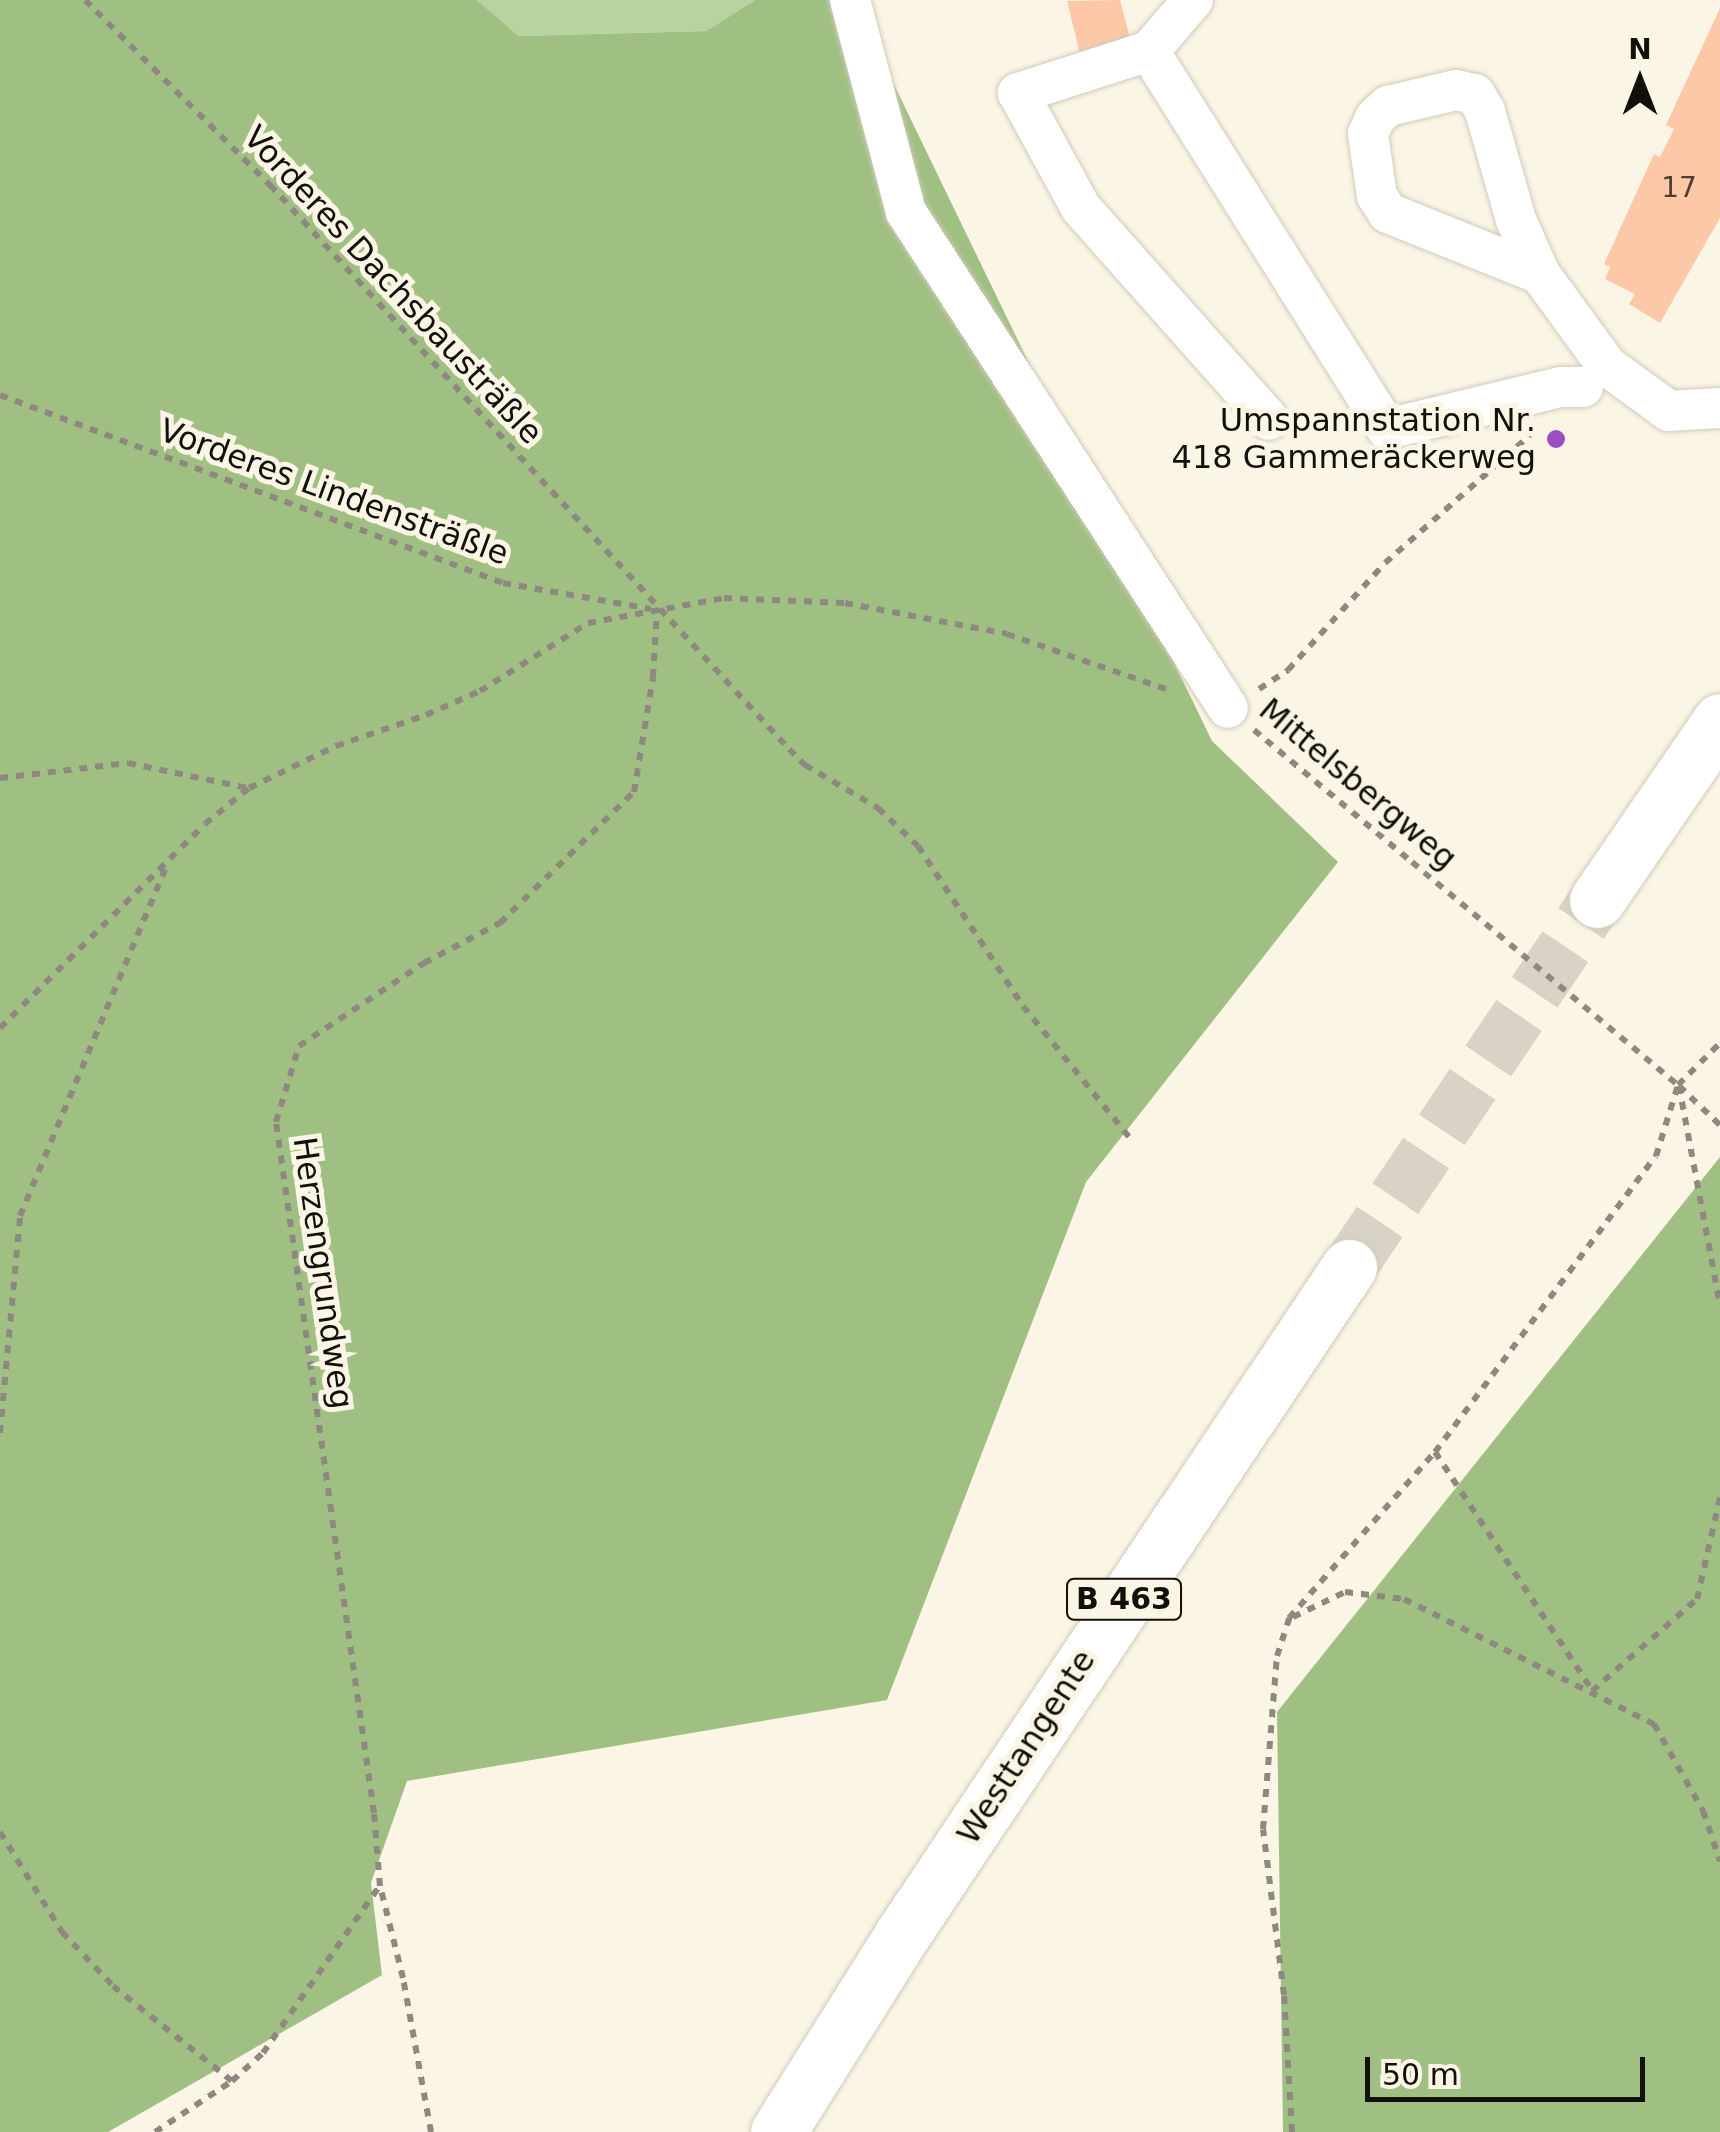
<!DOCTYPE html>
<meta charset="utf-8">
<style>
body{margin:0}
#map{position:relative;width:1720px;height:2132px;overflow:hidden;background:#fbf5e5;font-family:"DejaVu Sans",sans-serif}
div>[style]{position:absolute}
.green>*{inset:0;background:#b7d39f}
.forest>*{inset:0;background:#a0c083}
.building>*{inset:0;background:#fcc8a8;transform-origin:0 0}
.highway-tunnel>*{height:55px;margin-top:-27.5px;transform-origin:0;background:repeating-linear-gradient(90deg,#d8d3c4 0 55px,transparent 0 83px)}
.path>*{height:6px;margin-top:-3px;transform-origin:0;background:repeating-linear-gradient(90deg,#8d897e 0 8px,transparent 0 16px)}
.roads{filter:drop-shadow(0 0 2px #cfcaba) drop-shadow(0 0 2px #cfcaba)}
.minor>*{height:40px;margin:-20px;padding:0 20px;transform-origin:20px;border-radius:20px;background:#fff}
.highway>*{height:55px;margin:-27.5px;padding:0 27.5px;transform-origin:27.5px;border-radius:27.5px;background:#fff}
.path-bridge>*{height:6px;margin-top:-3px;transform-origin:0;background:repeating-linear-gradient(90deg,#8d897e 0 8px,transparent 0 16px)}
.dots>*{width:28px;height:28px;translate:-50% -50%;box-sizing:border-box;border:5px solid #fbf5e5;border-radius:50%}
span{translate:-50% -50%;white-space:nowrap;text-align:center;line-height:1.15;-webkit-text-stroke:10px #fbf5e5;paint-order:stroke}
.number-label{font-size:28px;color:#4c3e32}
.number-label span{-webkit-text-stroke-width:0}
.shield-label span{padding:2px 8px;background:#fbf5e5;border:2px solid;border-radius:8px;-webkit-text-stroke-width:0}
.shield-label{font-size:30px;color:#12100a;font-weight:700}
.street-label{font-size:32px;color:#12100a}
.poi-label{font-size:32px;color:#12100a}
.right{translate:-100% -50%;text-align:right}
.north{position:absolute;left:1590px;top:30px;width:100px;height:100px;-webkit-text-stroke:8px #fbf5e5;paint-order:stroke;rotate:0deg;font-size:28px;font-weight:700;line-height:40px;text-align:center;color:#12100a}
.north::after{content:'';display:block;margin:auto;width:35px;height:45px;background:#12100a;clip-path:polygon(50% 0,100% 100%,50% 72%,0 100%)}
.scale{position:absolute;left:1365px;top:2057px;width:280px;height:45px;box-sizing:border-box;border:5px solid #12100a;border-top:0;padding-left:12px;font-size:30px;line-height:35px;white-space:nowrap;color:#12100a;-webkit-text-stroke:8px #fbf5e5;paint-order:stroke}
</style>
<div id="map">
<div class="green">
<div style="clip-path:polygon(477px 0,755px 0,706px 31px,517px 36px)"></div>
</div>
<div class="forest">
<div style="clip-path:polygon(0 0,477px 0,518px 36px,706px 31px,755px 0,853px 0,1212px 741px,1338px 862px,1086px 1182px,887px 1700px,407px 1781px,371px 1883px,382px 1975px,108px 2132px,0 2132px)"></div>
<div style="clip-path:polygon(1720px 1157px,1720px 2132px,1283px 2132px,1277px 1712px)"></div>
</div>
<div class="building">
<div style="clip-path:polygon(1120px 0,1131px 42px,1080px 54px,1067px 1px)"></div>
<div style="clip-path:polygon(1720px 8px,1720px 218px,1660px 323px,1629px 304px,1635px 294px,1605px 279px,1610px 267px,1604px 264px,1654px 154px,1660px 157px,1674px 129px,1666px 125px)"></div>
<div style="left:1557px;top:428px;width:16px;height:17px;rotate:45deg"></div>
</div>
<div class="highway-tunnel">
<div style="left:1349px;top:1267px;width:443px;rotate:-56deg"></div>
</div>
<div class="path">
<div style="left:85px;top:0;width:262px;rotate:45deg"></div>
<div style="left:270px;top:185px;width:766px;rotate:47.38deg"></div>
<div style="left:789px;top:749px;width:23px;rotate:45deg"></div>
<div style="left:805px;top:765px;width:85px;rotate:30.5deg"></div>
<div style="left:878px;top:808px;width:55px;rotate:43.5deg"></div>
<div style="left:918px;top:846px;width:191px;rotate:56.7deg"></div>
<div style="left:1023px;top:1006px;width:169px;rotate:51deg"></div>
<div style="left:0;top:395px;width:537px;rotate:20.49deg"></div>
<div style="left:503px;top:583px;width:150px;rotate:10deg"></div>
<div style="left:1259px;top:689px;width:35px;rotate:-33deg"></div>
<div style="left:1288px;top:670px;width:144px;rotate:-47.8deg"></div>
<div style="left:1385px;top:563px;width:193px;rotate:-41.4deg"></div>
<div style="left:1254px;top:730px;width:206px;rotate:39.9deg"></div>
<div style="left:0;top:778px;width:129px;rotate:-6.7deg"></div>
<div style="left:128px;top:763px;width:123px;rotate:11.8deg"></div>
<div style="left:0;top:1028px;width:289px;rotate:-44.9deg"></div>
<div style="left:205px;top:824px;width:57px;rotate:-39.3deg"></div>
<div style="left:249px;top:788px;width:97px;rotate:-25.8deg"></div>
<div style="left:336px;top:746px;width:95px;rotate:-19deg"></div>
<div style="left:426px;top:715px;width:59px;rotate:-24deg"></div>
<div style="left:480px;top:691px;width:128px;rotate:-32.2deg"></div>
<div style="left:588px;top:623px;width:138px;rotate:-10.4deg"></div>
<div style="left:724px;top:598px;width:121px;rotate:2.4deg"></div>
<div style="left:845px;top:603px;width:165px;rotate:10.8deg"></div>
<div style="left:1007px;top:634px;width:175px;rotate:19.1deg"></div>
<div style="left:1679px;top:1086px;width:223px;rotate:79.4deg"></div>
<div style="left:1679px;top:1086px;width:57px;rotate:43.6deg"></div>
<div style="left:0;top:1433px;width:218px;rotate:-84.7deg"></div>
<div style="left:20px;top:1216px;width:376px;rotate:-67.3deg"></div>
<div style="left:1435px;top:1452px;width:285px;rotate:56.6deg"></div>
<div style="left:1293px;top:1617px;width:58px;rotate:-25.7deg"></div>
<div style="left:1345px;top:1592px;width:59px;rotate:6.8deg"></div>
<div style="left:1404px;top:1599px;width:280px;rotate:26.6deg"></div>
<div style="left:1654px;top:1724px;width:100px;rotate:60.6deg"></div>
<div style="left:1703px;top:1811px;width:53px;rotate:71.2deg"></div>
<div style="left:1592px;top:1691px;width:140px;rotate:-41.2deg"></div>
<div style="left:1697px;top:1599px;width:104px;rotate:-77.2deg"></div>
<div style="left:0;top:1832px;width:118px;rotate:58.2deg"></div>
<div style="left:62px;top:1932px;width:74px;rotate:46.6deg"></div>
<div style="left:113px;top:1986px;width:152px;rotate:38.6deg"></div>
<div style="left:155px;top:2132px;width:92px;rotate:-33.5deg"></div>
<div style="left:232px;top:2081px;width:42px;rotate:-42.1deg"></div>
<div style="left:263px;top:2053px;width:203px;rotate:-55.1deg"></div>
<div style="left:431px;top:2132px;width:157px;rotate:-100.3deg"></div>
<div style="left:403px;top:1978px;width:95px;rotate:-104deg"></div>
<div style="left:380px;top:1886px;width:73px;rotate:-94.7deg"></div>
<div style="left:374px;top:1813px;width:698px;rotate:-98.07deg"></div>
<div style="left:276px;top:1122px;width:79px;rotate:-73.2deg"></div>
<div style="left:299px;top:1046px;width:150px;rotate:-33.6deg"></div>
<div style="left:424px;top:963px;width:86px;rotate:-27.8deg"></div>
<div style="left:500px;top:923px;width:187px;rotate:-44.4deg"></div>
<div style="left:634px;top:792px;width:117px;rotate:-80.6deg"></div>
<div style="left:653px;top:677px;width:67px;rotate:-86.6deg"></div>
<div style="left:1292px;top:2132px;width:137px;rotate:-93.3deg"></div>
<div style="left:1284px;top:1995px;width:167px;rotate:-97.2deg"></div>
<div style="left:1263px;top:1829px;width:174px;rotate:-85.4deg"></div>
<div style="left:1277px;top:1656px;width:40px;rotate:-72deg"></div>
<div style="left:1289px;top:1618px;width:221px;rotate:-48.7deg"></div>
<div style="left:1435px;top:1452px;width:369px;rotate:-53.3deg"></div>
<div style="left:1656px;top:1156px;width:74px;rotate:-72.8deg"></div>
<div style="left:1678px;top:1085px;width:59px;rotate:-45deg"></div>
</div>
<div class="roads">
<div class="minor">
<div style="left:850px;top:0;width:219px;rotate:75.2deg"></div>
<div style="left:906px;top:212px;width:591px;rotate:57.01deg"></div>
<div style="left:1193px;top:0;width:67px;rotate:130.8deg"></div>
<div style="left:1149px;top:51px;width:447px;rotate:57.8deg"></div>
<div style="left:1387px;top:429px;width:178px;rotate:-13.6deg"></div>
<div style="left:1560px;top:387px;width:23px"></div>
<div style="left:1149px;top:51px;width:138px;rotate:162.2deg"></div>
<div style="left:1018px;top:93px;width:131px;rotate:61.3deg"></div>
<div style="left:1081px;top:208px;width:283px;rotate:48.4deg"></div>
<div style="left:1540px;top:274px;width:164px;rotate:-158.1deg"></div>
<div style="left:1388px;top:213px;width:20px;rotate:-123deg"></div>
<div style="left:1377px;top:196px;width:63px;rotate:-98.3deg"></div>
<div style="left:1368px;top:134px;width:17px;rotate:-66deg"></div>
<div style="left:1375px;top:118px;width:18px;rotate:-43deg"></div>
<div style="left:1388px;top:106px;width:70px;rotate:-13.2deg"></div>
<div style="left:1456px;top:90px;width:19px;rotate:12deg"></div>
<div style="left:1475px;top:94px;width:20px;rotate:60deg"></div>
<div style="left:1485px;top:111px;width:113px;rotate:74.1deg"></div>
<div style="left:1516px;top:220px;width:59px;rotate:66deg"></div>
<div style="left:1540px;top:274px;width:114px;rotate:53.9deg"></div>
<div style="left:1607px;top:366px;width:77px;rotate:36deg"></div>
<div style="left:1669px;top:411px;width:51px;rotate:-3.4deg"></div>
</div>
<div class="highway">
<div style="left:1597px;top:900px;width:217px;rotate:-55.5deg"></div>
<div style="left:778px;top:2132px;width:233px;rotate:-57.8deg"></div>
<div style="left:902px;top:1935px;width:804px;rotate:-56.21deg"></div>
</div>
</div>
<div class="path-bridge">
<div style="left:1412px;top:862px;width:347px;rotate:40deg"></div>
</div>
<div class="dots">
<div style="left:1556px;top:439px;background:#9a4ec0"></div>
</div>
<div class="number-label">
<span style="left:1679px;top:188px">17</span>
</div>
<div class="shield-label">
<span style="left:1124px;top:1599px">B 463</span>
</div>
<div class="street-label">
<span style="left:393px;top:285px;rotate:47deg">Vorderes Dachsbausträßle</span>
<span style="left:334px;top:492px;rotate:20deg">Vorderes Lindensträßle</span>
<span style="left:1358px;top:784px;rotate:40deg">Mittelsbergweg</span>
<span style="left:323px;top:1273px;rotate:82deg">Herzengrundweg</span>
<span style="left:1026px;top:1747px;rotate:-57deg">Westtangente</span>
</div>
<div class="poi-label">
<span class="right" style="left:1536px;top:439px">Umspannstation Nr.<br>418 Gammeräckerweg</span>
</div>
<div class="north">N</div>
<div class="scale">50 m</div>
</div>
